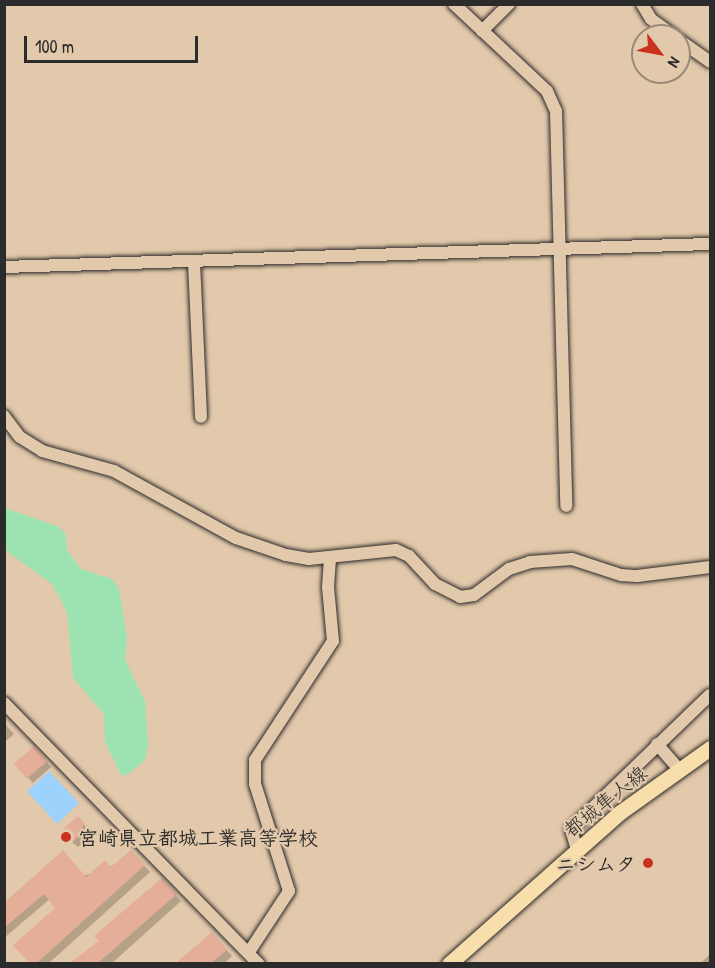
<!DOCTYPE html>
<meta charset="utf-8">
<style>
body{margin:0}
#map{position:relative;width:715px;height:968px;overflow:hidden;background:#e3c9ab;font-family:"Patrick Hand","Klee One",sans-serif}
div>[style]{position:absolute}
.green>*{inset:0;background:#9ce3b1}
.water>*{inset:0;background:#9cd2fb;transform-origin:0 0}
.shadow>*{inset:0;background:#0003}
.building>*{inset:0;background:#e4ae99;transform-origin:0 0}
.roads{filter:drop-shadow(0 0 2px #2b2b2b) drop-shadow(0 0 2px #2b2b2b)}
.minor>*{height:12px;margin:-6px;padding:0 6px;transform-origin:6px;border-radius:6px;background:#e3c9ab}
.major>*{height:15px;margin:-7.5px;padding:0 7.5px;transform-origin:7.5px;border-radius:7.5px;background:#f8deab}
.dots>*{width:16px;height:16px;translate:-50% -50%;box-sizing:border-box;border:3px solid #e3c9ab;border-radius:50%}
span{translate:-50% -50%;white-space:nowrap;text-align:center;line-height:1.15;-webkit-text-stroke:4.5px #e3c9ab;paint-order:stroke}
.street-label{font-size:20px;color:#2b2b2b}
.poi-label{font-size:20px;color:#2b2b2b;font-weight:700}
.left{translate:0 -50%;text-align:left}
.right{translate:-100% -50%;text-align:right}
.frame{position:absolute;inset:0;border:6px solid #2b2b2b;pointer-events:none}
.north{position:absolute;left:631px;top:24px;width:60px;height:60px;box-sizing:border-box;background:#e3c9ab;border:2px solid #998a78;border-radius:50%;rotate:122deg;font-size:16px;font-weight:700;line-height:24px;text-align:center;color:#2b2b2b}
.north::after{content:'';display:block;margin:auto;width:21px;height:27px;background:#c8321e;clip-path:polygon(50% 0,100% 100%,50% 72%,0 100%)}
.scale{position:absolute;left:24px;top:36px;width:174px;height:27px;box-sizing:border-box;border:3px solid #2b2b2b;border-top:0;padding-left:8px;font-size:18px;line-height:21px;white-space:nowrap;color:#2b2b2b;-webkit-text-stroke:4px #e3c9ab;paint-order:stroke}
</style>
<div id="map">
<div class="green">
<div style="clip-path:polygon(5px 508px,59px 527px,66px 534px,67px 550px,81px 569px,112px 579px,119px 588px,127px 638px,125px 660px,145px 701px,148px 745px,145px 760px,127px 775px,121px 775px,105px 742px,104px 714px,73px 678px,67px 612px,52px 584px,5px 550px)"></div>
</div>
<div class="water">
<div style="left:49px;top:771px;width:44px;height:30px;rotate:47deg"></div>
</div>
<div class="shadow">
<div style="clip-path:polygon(4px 723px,14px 734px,5px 742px,4px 741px)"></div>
<div style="clip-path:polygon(40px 754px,51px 767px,33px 783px,16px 764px)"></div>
<div style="clip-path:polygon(84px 824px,89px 831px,85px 834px,89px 838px,78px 847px,72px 842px)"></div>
<div style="clip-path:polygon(137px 857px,150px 872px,48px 964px,31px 964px,15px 945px,57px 908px,50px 899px,4px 938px,4px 904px)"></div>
<div style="clip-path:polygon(167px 885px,181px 901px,111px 964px,74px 964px)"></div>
<div style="clip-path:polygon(218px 940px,232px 956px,224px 964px,181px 962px)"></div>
<div style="clip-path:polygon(710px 954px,710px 964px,700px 964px)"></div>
</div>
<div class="building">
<div style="left:34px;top:746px;width:20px;height:27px;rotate:49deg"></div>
<div style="clip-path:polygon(78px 816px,85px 824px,81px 828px,84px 832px,71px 843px,61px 831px)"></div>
<div style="clip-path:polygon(63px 850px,86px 877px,105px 860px,111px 867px,131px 850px,145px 865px,37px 963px,29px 963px,13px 945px,55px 908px,44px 894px,4px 928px,4px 903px)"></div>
<div style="clip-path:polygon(162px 878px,177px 894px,98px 963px,70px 963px,99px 941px,94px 936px)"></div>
<div style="clip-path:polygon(212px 932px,227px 950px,211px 963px,176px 963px)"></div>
</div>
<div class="roads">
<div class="minor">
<div style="left:454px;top:4px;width:127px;rotate:43.1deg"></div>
<div style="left:547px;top:91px;width:22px;rotate:66deg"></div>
<div style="left:556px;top:111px;width:395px;rotate:88.5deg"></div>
<div style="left:642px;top:4px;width:17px;rotate:59deg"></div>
<div style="left:651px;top:19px;width:29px;rotate:36deg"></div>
<div style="left:482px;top:31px;width:38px;rotate:-45deg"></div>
<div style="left:679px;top:40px;width:38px;rotate:35deg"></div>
<div style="left:194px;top:262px;width:155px;rotate:87.4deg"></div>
<div style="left:4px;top:267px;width:706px;rotate:-1.87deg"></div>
<div style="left:4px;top:416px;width:26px;rotate:53deg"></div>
<div style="left:20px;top:437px;width:26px;rotate:32deg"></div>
<div style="left:42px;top:451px;width:75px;rotate:15.5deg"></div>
<div style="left:114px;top:471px;width:139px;rotate:28.8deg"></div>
<div style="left:236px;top:538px;width:53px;rotate:18.8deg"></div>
<div style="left:286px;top:555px;width:23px;rotate:10deg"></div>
<div style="left:309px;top:559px;width:87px;rotate:-5.9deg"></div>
<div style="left:396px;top:550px;width:14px;rotate:25deg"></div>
<div style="left:409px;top:556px;width:38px;rotate:47deg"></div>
<div style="left:435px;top:584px;width:28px;rotate:27deg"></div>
<div style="left:460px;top:597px;width:14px;rotate:-8deg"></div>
<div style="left:474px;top:595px;width:44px;rotate:-36.6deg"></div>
<div style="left:509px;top:569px;width:22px;rotate:-18deg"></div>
<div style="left:530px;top:562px;width:42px;rotate:-4.1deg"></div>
<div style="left:572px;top:559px;width:52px;rotate:18.1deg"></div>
<div style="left:621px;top:575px;width:16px;rotate:4deg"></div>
<div style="left:637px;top:576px;width:74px;rotate:-7deg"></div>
<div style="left:4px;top:703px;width:365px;rotate:45.7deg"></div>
<div style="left:657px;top:744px;width:33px;rotate:49deg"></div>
<div style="left:577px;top:850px;width:22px;rotate:-106deg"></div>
<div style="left:571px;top:829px;width:193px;rotate:-44deg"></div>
<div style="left:249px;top:952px;width:73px;rotate:-56.7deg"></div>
<div style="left:289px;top:891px;width:112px;rotate:-107.6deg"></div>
<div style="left:255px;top:784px;width:24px;rotate:-90deg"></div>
<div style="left:255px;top:760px;width:142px;rotate:-56.8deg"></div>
<div style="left:333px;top:641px;width:54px;rotate:-95.3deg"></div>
<div style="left:328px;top:587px;width:29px;rotate:-86deg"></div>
</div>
<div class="major">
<div style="left:449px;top:964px;width:227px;rotate:-41.6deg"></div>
<div style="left:619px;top:813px;width:112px;rotate:-35.5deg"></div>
</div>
</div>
<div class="dots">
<div style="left:66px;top:837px;background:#c8321e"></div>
<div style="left:648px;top:863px;background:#c8321e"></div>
</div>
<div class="street-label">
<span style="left:605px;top:801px;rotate:-39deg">都城隼人線</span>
</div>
<div class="poi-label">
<span class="left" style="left:78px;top:837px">宮崎県立都城工業高等学校</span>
<span class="right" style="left:636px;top:863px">ニシムタ</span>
</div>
<div class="frame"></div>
<div class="north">N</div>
<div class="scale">100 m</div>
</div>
